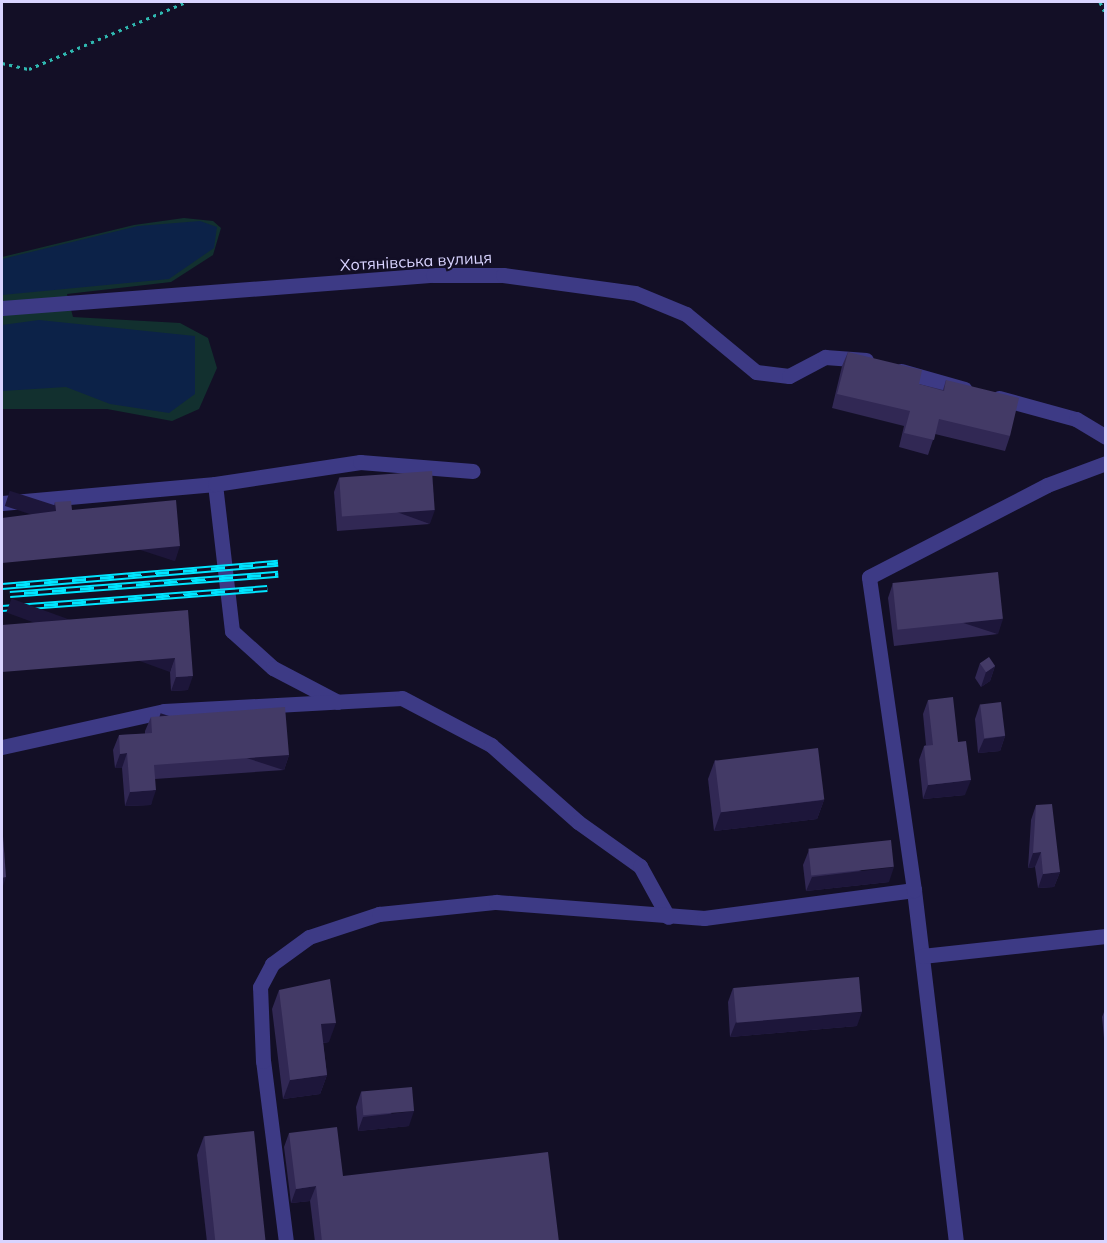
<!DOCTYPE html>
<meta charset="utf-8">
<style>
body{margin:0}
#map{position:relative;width:1107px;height:1243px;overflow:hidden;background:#130f26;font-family:Mulish,sans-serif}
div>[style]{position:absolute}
.green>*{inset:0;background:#12302f}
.water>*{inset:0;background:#0c2248}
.path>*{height:3px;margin-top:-1.5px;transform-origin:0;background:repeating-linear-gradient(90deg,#2fb8b0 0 3px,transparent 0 7.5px)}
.minor>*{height:15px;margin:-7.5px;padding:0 7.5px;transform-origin:7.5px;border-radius:7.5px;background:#3d3a85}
.rail>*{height:7px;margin-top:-3.5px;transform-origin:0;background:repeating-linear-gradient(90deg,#130f26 0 14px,#00e5ff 0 28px);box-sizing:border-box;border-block:2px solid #00e5ff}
.wall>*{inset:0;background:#312854}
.shaded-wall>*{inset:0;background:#1d163a;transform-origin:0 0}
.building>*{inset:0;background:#433a66;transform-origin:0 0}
span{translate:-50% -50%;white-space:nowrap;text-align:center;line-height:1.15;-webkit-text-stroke:4.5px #130f26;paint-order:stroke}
.street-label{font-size:16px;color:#d9d4ff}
.frame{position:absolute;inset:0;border:3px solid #d9d4ff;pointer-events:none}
</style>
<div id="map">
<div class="green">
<div style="clip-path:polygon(184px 218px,213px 221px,221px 228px,213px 255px,171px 282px,67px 294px,73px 317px,180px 323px,208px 338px,217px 368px,199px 409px,172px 421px,107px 409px,2px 409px,2px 257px,134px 225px)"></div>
</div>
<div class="water">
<div style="clip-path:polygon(200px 221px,217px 227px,214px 248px,169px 279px,2px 295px,2px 259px,138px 226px)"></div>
<div style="clip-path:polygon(39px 320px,195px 336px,195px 394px,169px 413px,110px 404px,66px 387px,2px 391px,2px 325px)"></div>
</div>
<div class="path">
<div style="left:1100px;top:2px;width:14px;rotate:65deg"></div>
<div style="left:2px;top:63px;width:28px;rotate:13deg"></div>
<div style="left:29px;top:69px;width:171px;rotate:-23.1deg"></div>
</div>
<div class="minor">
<div style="left:2px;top:308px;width:432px;rotate:-4.4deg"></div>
<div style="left:433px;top:275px;width:70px"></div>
<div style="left:503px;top:275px;width:133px;rotate:7.8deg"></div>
<div style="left:635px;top:293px;width:55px;rotate:22.4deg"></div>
<div style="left:686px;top:314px;width:91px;rotate:39.6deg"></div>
<div style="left:756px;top:372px;width:33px;rotate:7deg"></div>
<div style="left:789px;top:376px;width:41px;rotate:-27.8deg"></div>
<div style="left:825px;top:357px;width:41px;rotate:4.2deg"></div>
<div style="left:901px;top:371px;width:66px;rotate:15.9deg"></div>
<div style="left:999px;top:398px;width:80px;rotate:15.3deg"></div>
<div style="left:1076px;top:419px;width:35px;rotate:31deg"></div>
<div style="left:215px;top:484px;width:148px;rotate:83.4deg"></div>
<div style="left:232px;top:631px;width:55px;rotate:42.1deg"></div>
<div style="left:273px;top:668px;width:73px;rotate:27.6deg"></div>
<div style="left:2px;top:503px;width:214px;rotate:-5.1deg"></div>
<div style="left:215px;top:484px;width:147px;rotate:-8.6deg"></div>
<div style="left:360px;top:462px;width:113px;rotate:4.6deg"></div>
<div style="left:2px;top:747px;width:166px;rotate:-12.5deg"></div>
<div style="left:164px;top:711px;width:238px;rotate:-3.1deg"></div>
<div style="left:402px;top:698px;width:101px;rotate:27.8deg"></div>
<div style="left:491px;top:745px;width:116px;rotate:41.5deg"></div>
<div style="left:578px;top:822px;width:76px;rotate:35.4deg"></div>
<div style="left:640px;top:866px;width:58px;rotate:61.2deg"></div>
<div style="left:914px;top:890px;width:354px;rotate:83.2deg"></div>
<div style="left:922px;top:956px;width:185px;rotate:-6.2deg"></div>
<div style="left:286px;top:1242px;width:182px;rotate:-97.2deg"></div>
<div style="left:263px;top:1061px;width:74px;rotate:-92.3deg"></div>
<div style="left:260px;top:987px;width:26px;rotate:-62deg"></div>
<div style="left:272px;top:964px;width:46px;rotate:-36.1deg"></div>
<div style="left:309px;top:937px;width:74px;rotate:-18.2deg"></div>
<div style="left:379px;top:914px;width:118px;rotate:-5.9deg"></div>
<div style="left:496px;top:902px;width:209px;rotate:4.4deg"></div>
<div style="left:704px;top:918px;width:212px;rotate:-7.6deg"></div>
<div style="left:914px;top:890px;width:316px;rotate:-98.2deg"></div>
<div style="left:869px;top:577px;width:200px;rotate:-27.3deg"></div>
<div style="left:1047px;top:485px;width:63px;rotate:-20.4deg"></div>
</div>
<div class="rail">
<div style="left:2px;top:586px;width:277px;rotate:-4.8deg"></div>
<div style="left:10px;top:594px;width:269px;rotate:-4.3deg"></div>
<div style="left:2px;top:608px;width:266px;rotate:-4.3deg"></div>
</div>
<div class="wall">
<div style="clip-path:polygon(848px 352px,919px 384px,943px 390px,946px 380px,1010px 436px,1005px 451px,935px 434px,928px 455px,899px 447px,904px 426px,832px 408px,842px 366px)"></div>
<div style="clip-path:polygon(339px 478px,430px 524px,337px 531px,334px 492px)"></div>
<div style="clip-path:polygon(55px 502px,72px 510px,175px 561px,52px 512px)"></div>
<div style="clip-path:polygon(893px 583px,998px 634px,894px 646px,888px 598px)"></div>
<div style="clip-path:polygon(188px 610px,188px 690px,171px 691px,170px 672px)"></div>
<div style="clip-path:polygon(980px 663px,995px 666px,990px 681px,981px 687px,975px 678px)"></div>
<div style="clip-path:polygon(928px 700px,958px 742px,965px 795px,923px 799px,919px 760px,924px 746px,926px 745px,923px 714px)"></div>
<div style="clip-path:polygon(980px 704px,1005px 736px,1000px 751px,978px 753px,975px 719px)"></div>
<div style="clip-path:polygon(151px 717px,289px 755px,284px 770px,155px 779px,151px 805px,125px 806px,122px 768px,115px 768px,113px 750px,119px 735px,145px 734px,145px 731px)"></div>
<div style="clip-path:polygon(715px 760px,824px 800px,817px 819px,714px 831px,708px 779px)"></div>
<div style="clip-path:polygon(1036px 805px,1060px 872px,1054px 887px,1038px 888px,1035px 867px,1028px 868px,1031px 820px)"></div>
<div style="clip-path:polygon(809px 850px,889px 882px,806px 891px,803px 865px)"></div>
<div style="clip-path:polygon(733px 988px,857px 1026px,730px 1037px,728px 1002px)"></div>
<div style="clip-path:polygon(279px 990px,329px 1042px,323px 1043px,327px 1075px,320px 1094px,283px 1099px,272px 1009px)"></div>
<div style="clip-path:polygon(1106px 1007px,1106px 1059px,1102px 1017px)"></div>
<div style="clip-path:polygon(361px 1092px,409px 1126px,358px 1131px,356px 1107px)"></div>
<div style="clip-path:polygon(289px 1133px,343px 1176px,559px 1242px,315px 1242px,310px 1201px,291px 1203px,284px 1147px)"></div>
<div style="clip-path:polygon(204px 1136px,266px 1242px,207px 1242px,197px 1155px)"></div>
</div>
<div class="shaded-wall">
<div style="left:435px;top:510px;width:15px;height:93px;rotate:110deg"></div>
<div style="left:180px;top:546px;width:16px;height:179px;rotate:108deg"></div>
<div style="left:1003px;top:619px;width:16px;height:105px;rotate:108deg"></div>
<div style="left:175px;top:658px;width:15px;height:174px;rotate:110deg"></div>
<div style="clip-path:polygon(995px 666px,990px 681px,981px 687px,986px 672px)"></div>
<div style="clip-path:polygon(193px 676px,188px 690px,171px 691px,176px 677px)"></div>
<div style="clip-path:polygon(1005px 736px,1000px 751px,978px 753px,984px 739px)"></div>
<div style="clip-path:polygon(127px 753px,122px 768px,115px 768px,120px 754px)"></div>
<div style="left:289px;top:755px;width:16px;height:135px;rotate:108deg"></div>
<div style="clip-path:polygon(971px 780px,965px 795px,923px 799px,928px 785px)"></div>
<div style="clip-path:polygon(156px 790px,151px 805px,125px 806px,130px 792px)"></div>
<div style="clip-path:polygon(824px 800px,817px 819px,714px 831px,721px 812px)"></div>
<div style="clip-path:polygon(1041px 852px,1035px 867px,1028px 868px,1033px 853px)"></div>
<div style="clip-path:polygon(894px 867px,889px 882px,806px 891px,812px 877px)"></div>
<div style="clip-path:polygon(1060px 872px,1054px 887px,1038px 888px,1043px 874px)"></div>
<div style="clip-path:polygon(6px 877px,2px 889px,2px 878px)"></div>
<div style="clip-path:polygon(862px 1012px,857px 1026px,730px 1037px,736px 1022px)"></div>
<div style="clip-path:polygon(336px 1023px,329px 1042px,314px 1044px,321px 1024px)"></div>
<div style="clip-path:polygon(327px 1075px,320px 1094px,283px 1099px,290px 1080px)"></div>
<div style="clip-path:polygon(414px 1111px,409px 1126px,358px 1131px,363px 1117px)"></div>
<div style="clip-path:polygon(316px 1186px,310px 1201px,291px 1203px,296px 1189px)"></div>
</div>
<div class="building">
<div style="clip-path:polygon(848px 352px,922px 370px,919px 384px,944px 391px,946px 380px,1019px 398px,1010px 436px,939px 419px,934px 440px,904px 433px,910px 411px,837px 394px)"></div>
<div style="left:432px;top:471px;width:39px;height:93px;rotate:86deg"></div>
<div style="clip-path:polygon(176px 500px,180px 546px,2px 563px,2px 518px,56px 511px,55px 502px,71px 501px,72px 510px)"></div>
<div style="left:998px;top:572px;width:47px;height:106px;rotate:84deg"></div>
<div style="clip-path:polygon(188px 610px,193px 676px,176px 677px,175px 658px,2px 672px,2px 625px)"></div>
<div style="left:989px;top:657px;width:11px;height:11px;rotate:56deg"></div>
<div style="clip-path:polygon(953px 697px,958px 742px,966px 741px,971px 780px,928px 785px,924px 746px,933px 745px,928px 700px)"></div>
<div style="left:1001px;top:702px;width:34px;height:21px;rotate:83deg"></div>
<div style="clip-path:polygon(285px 707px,289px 755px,154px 765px,156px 790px,130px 792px,127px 753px,120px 754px,119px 735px,152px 733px,151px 717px)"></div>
<div style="left:818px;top:748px;width:52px;height:104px;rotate:83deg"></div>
<div style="clip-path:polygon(1052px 804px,1060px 872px,1043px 874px,1041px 852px,1033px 853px,1036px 805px)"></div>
<div style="clip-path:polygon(2px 823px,6px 877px,2px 878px)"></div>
<div style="left:891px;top:840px;width:27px;height:83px;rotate:84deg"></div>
<div style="left:859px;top:977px;width:35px;height:126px;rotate:85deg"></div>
<div style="clip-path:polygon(330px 979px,336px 1023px,321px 1024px,327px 1075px,290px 1080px,279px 990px)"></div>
<div style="left:412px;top:1087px;width:24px;height:51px;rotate:85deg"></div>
<div style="clip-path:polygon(337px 1127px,343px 1176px,548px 1152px,559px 1242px,322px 1242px,316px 1186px,296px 1189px,289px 1133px)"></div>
<div style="left:254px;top:1131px;width:112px;height:50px;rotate:84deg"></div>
</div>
<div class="street-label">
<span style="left:416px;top:261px;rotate:-3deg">Хотянівська вулиця</span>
</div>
<div class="frame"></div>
</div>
